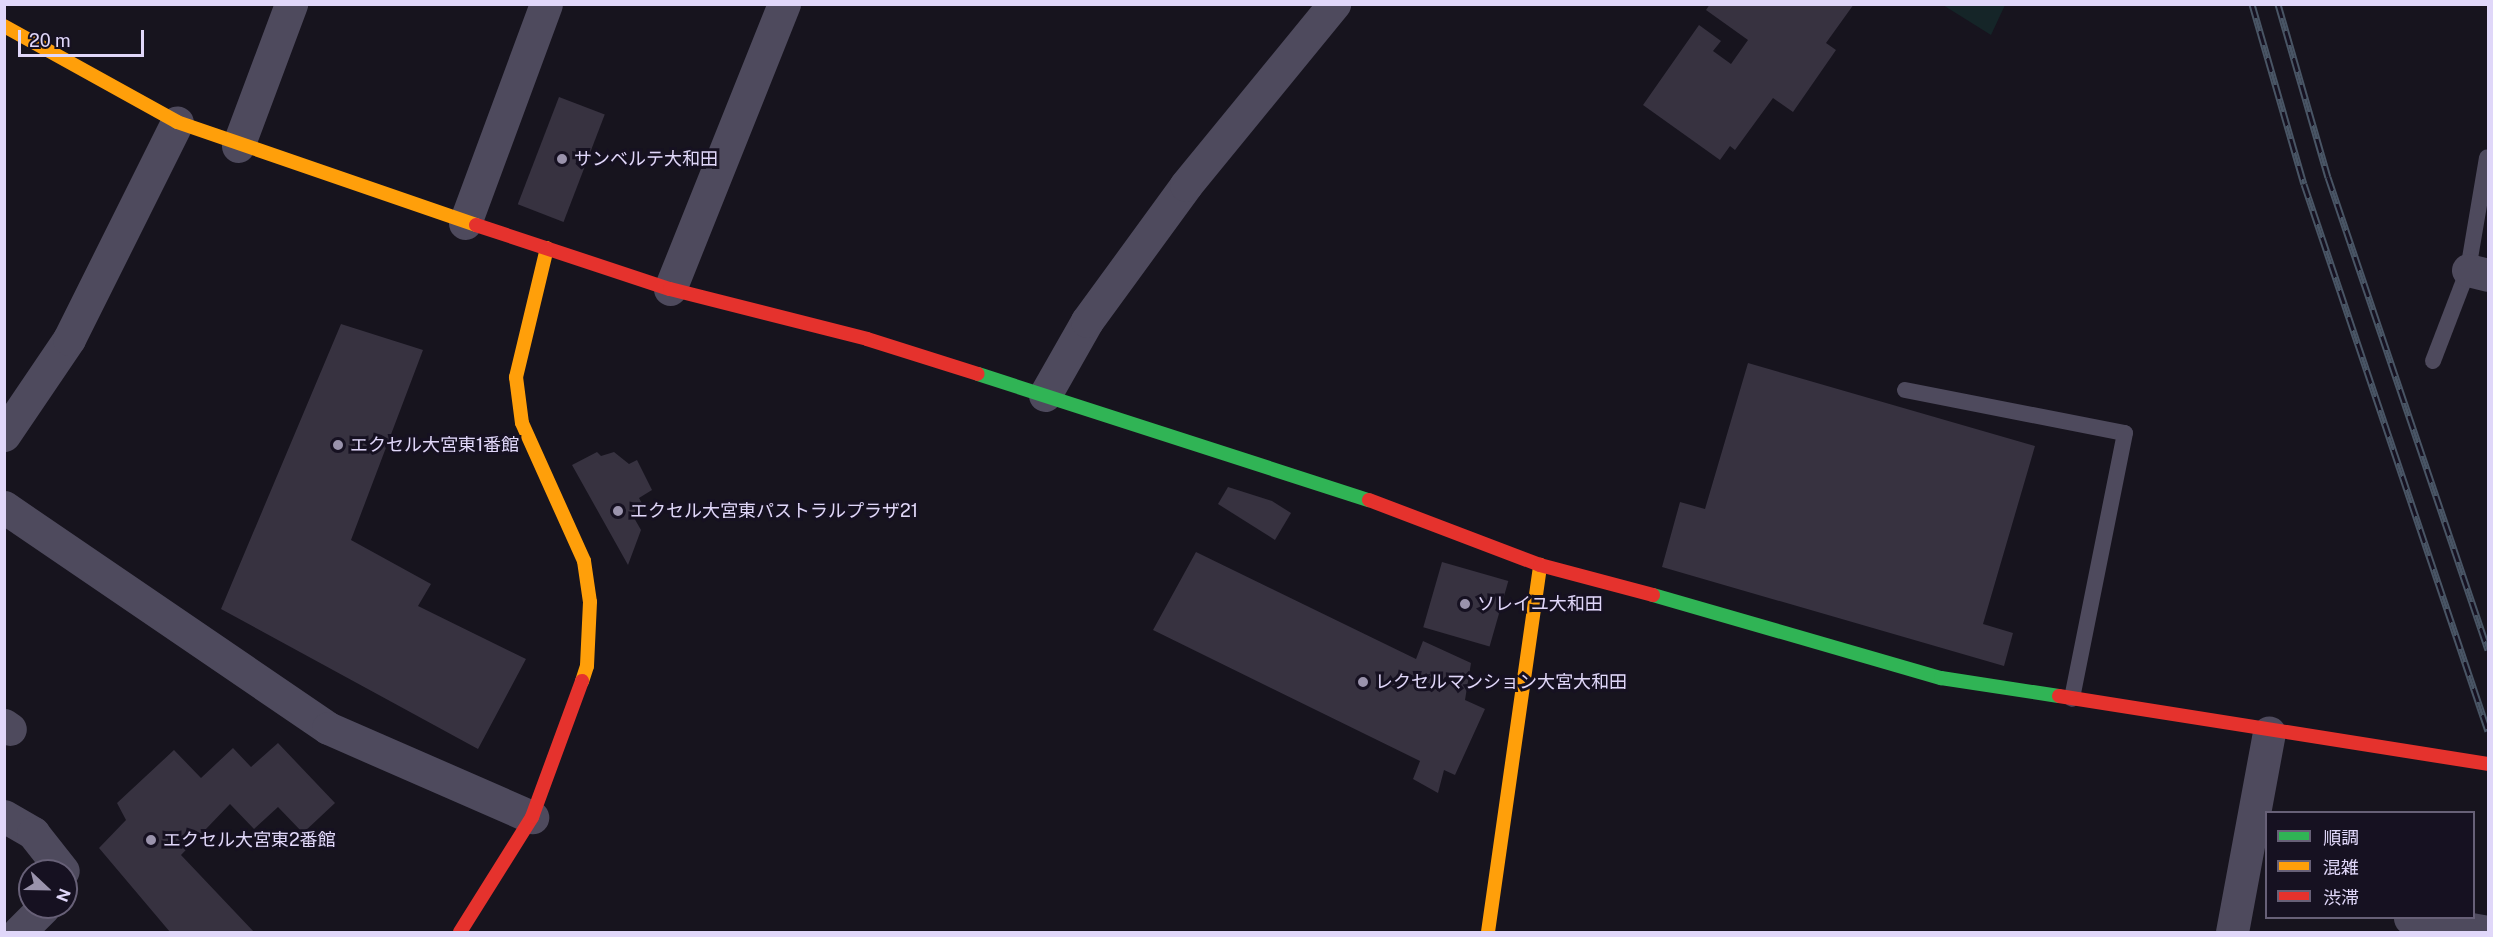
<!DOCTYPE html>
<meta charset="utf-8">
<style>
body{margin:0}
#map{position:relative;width:2493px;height:937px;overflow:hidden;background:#17141e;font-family:"Public Sans","Noto Sans JP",sans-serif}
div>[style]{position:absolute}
.green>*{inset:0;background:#152528}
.building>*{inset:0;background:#373240;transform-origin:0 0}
.lane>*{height:16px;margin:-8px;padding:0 8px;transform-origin:8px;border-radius:8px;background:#4e4a5d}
.street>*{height:33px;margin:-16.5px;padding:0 16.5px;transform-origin:16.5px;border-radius:16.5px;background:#4e4a5d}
.fast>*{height:14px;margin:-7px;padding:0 7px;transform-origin:7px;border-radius:7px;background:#30b455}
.slow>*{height:14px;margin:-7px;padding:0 7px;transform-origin:7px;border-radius:7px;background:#ff9f0a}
.jam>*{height:14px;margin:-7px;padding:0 7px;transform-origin:7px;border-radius:7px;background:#e5322d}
.rail>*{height:7px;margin-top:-3.5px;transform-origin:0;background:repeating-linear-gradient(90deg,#161121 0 14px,#495565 0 28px);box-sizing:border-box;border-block:2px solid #495565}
.dots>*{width:16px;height:16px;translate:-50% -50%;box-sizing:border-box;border:3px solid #161121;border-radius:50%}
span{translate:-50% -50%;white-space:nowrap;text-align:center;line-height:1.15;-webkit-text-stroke:6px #161121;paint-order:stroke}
.poi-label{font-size:18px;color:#e0d7f9}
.left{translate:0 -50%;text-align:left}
.frame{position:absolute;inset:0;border:6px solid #e0d7f9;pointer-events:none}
.legend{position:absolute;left:2265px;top:811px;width:210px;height:108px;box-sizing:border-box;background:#161121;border:2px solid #676077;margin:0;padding:8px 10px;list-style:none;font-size:18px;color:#e0d7f9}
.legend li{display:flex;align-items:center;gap:12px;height:30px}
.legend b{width:30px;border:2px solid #676077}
.north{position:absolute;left:18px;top:859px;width:60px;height:60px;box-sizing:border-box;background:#161121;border:2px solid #676077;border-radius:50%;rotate:112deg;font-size:16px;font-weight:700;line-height:24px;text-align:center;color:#e0d7f9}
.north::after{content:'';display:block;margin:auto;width:21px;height:27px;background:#9a93ac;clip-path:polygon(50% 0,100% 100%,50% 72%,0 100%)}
.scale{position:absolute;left:18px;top:30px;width:126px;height:27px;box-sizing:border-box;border:3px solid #e0d7f9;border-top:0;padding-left:8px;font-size:18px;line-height:21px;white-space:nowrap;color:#e0d7f9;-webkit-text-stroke:4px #161121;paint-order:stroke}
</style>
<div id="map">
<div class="green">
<div style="clip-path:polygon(1943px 5px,2005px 5px,1991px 35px)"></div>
</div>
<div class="building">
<div style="clip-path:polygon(1710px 4px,1854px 4px,1826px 43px,1836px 50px,1793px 112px,1773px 98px,1735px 150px,1730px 146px,1720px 160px,1643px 105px,1699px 25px,1721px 41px,1713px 51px,1731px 64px,1748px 40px,1706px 10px)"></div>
<div style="left:559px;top:97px;width:49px;height:115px;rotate:21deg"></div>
<div style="clip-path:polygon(341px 324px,423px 350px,351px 540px,431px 584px,418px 606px,526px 659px,478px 749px,221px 609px)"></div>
<div style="clip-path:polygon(1748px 363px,2035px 446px,1983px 624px,2013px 633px,2004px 666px,1662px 567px,1680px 502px,1705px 509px)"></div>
<div style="clip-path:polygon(597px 452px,601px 456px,614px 452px,629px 464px,637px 460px,652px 490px,639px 498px,644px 507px,633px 516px,641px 530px,628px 565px,572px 465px)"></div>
<div style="clip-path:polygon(1228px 487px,1272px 501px,1291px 513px,1275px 540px,1218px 504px)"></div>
<div style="clip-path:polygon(1196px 552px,1416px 659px,1423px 641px,1471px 663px,1465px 700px,1485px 709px,1455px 775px,1444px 770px,1438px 793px,1413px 779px,1420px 761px,1153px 630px)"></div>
<div style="left:1442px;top:562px;width:69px;height:68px;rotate:16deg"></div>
<div style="clip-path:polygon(278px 743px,335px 803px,303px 833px,278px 807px,254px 829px,230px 804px,181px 855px,254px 932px,170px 932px,99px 848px,126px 820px,117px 803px,174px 750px,201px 778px,233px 748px,251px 767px)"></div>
</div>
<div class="lane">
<div style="left:2433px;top:361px;width:97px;rotate:-69deg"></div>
<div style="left:2468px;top:270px;width:114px;rotate:-80.4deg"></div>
<div style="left:1905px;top:390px;width:224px;rotate:11.1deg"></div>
<div style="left:2125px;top:433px;width:271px;rotate:101.3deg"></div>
</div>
<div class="street">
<div style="left:238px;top:146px;width:152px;rotate:-69.5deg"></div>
<div style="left:465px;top:223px;width:233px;rotate:-69.7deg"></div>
<div style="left:2468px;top:270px;width:21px;rotate:14deg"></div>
<div style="left:670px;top:289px;width:307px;rotate:-68.2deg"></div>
<div style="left:1045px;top:395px;width:85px;rotate:-60.4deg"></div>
<div style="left:1087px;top:321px;width:168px;rotate:-53.9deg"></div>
<div style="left:1186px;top:185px;width:234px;rotate:-50.7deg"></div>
<div style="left:4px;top:435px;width:116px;rotate:-55.9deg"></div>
<div style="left:69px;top:339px;width:242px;rotate:-63.5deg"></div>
<div style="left:4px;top:507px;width:392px;rotate:34.3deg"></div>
<div style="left:328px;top:728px;width:223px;rotate:23.6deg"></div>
<div style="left:4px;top:725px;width:7px;rotate:34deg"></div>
<div style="left:4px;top:816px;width:34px;rotate:30deg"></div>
<div style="left:33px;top:833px;width:48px;rotate:51.7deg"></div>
<div style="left:2410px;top:918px;width:79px;rotate:10.2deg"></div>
<div style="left:19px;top:932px;width:35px;rotate:-45deg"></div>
<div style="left:2232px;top:932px;width:203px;rotate:-79.5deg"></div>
</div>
<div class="fast">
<div style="left:978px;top:374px;width:411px;rotate:17.9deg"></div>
<div style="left:1653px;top:595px;width:300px;rotate:16.1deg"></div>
<div style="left:1941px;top:678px;width:119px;rotate:8.7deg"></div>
</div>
<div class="slow">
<div style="left:4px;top:26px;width:198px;rotate:29deg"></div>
<div style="left:177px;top:122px;width:316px;rotate:19deg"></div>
<div style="left:547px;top:248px;width:133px;rotate:103.5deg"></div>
<div style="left:516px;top:377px;width:46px;rotate:82.6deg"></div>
<div style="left:522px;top:423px;width:151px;rotate:65.8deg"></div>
<div style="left:584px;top:561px;width:41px;rotate:81.7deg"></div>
<div style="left:590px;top:602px;width:64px;rotate:92.7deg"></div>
<div style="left:587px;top:666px;width:16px;rotate:108deg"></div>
<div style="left:1488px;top:932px;width:371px;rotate:-81.9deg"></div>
</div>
<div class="jam">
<div style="left:476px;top:225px;width:204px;rotate:18.3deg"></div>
<div style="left:670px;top:289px;width:203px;rotate:14.2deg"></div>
<div style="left:867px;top:339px;width:116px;rotate:17.5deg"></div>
<div style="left:1369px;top:500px;width:183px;rotate:20.8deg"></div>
<div style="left:1540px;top:565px;width:117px;rotate:14.9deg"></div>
<div style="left:2059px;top:696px;width:434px;rotate:9deg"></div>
<div style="left:460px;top:932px;width:136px;rotate:-57.9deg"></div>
<div style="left:532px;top:817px;width:145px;rotate:-69.8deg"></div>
</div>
<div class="rail">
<div style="left:2252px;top:4px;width:187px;rotate:73.9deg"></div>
<div style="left:2304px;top:184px;width:577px;rotate:71.41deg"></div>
<div style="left:2278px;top:4px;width:180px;rotate:73.9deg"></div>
<div style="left:2328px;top:177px;width:499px;rotate:71.3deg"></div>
</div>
<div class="dots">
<div style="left:562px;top:159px;background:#9a93ac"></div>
<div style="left:338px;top:445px;background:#9a93ac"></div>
<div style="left:618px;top:511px;background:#9a93ac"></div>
<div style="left:1465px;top:604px;background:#9a93ac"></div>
<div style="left:1363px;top:682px;background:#9a93ac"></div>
<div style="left:151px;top:840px;background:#9a93ac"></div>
</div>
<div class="poi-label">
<span class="left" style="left:574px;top:159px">サンベルテ大和田</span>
<span class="left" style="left:350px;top:445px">エクセル大宮東1番館</span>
<span class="left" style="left:630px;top:511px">エクセル大宮東パストラルプラザ21</span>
<span class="left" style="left:1477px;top:604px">ソレイユ大和田</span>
<span class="left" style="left:1375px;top:682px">レクセルマンション大宮大和田</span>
<span class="left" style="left:163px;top:840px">エクセル大宮東2番館</span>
</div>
<div class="frame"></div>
<ul class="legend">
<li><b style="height:8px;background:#30b455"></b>順調</li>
<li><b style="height:8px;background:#ff9f0a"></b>混雑</li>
<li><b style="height:8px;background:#e5322d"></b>渋滞</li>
</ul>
<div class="north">N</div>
<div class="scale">20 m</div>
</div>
